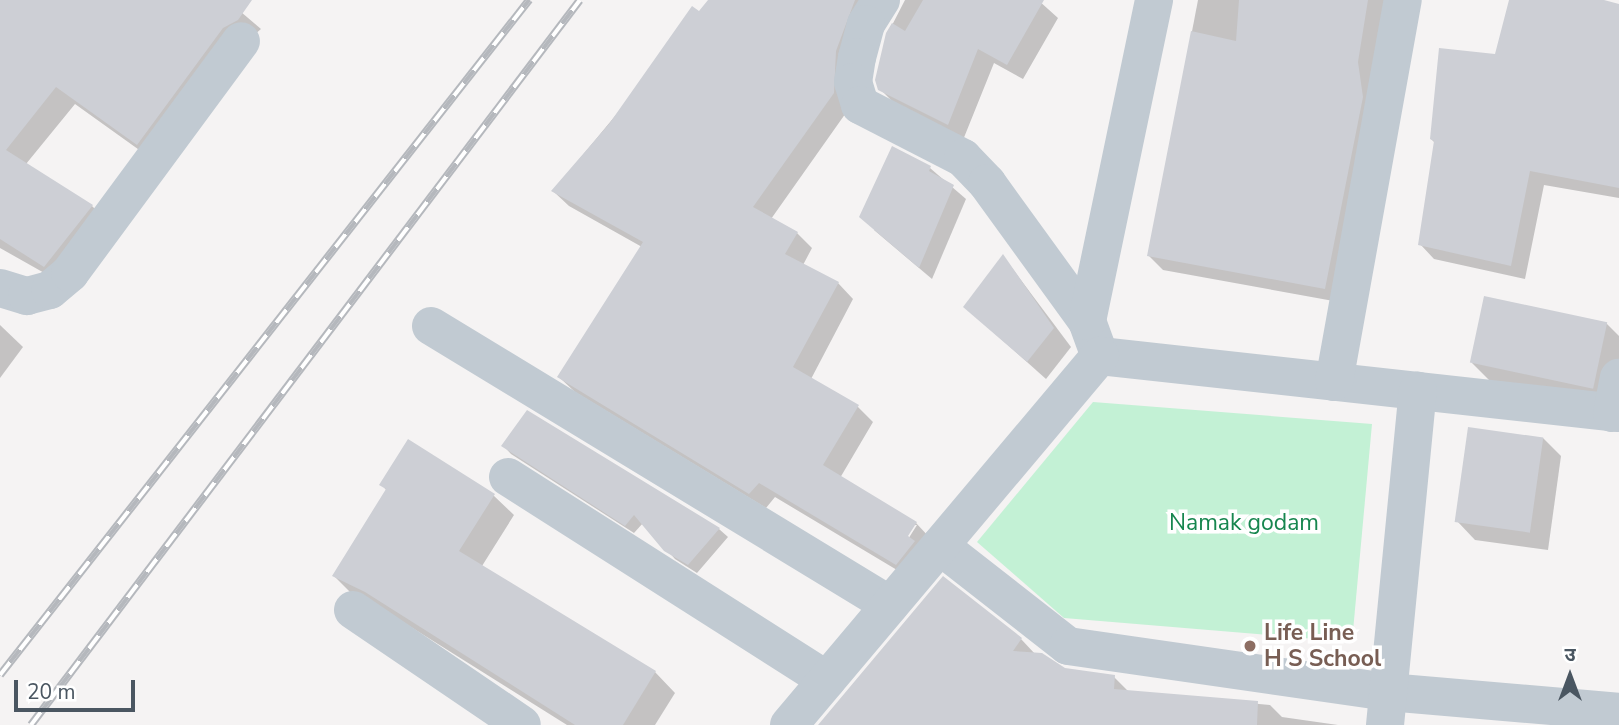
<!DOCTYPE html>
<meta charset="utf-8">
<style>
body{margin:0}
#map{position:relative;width:1619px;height:725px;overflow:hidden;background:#f5f3f3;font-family:"Nunito Sans","Noto Sans Devanagari",sans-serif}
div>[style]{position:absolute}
.green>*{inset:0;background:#c3f1d5}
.shadow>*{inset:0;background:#0003}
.building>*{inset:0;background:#cdcfd5;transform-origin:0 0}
.minor>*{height:38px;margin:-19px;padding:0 19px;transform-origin:19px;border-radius:19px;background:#c1cad2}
.rail>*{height:8px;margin-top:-4px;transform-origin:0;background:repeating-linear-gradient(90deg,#fff 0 16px,#b5b8bd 0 32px);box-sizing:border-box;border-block:2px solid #b5b8bd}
.dots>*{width:19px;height:19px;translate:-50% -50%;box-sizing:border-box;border:4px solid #fff;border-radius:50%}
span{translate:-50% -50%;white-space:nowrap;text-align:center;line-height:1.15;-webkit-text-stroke:7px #fff;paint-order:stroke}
.park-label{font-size:23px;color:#17864f}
.education-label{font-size:23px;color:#785e54;font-weight:700}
.left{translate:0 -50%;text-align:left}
.north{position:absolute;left:1535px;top:641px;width:70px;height:70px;-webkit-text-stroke:5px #fff;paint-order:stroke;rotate:0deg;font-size:19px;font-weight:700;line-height:28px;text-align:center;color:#4a5661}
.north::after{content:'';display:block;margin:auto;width:24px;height:32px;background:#4a5661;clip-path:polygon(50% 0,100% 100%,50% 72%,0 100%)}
.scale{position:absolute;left:14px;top:680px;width:121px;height:32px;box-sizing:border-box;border:4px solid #4a5661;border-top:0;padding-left:9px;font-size:21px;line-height:24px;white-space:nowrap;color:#4a5661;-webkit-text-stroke:5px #fff;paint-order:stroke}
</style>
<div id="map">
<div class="green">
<div style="clip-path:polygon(1093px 402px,1372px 424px,1352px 642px,1064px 618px,977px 542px)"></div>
</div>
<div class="shadow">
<div style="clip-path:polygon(0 0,227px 0,261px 29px,241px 46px,156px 162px,75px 104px,26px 164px,92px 206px,110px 224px,62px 283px,0 248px)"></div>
<div style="clip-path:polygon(evenodd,711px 0,883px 0,848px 110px,771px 219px,797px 233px,812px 248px,803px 265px,838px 283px,853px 299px,811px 379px,858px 407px,873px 422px,840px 478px,916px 523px,931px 539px,912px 579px,775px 497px,766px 508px,575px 392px,559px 377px,642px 247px,569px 206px,553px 191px,711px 0,913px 525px,917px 525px,905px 544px,902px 543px,913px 525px)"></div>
<div style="clip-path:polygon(905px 0,1038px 0,1058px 18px,1023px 79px,994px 63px,963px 140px,896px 105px,880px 89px,888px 33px)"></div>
<div style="clip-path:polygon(1198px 0,1386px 0,1339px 302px,1163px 270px,1149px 256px)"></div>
<div style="clip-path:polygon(1511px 0,1597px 0,1619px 6px,1619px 198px,1544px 185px,1525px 279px,1434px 259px,1420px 244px,1435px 143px,1431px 139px,1497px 56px)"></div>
<div style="clip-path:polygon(930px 168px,966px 199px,932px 279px,874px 230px)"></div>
<div style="clip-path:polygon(1003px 256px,1071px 347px,1046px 379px,965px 307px)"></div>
<div style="clip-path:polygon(1606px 323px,1619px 336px,1619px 367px,1611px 405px,1490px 381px,1472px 363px)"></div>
<div style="clip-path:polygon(0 325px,23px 347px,0 378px)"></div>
<div style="clip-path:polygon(527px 412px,719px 529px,728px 537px,697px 573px,675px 559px,643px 523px,634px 533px,511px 454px,503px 445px)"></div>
<div style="clip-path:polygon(1543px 438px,1561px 456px,1548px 550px,1475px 540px,1457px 521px)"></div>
<div style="clip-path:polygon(381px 484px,493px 495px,514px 515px,482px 566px,655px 672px,675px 693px,655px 725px,567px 725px,387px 612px,354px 596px,334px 576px,387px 491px)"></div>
<div style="clip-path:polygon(1021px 639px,1036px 655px,1064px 669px,1114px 677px,1129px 692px,1270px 705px,1282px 717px,1338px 725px,820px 725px)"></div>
</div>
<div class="building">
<div style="clip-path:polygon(0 0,252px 0,238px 20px,223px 28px,137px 145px,56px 87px,6px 150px,93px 205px,44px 267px,0 239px)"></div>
<div style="clip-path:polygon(708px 0,855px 0,836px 51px,834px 93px,753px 207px,798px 232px,785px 254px,839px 282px,793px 367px,859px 405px,823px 465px,917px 522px,908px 536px,915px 541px,896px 565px,759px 483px,749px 494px,557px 377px,643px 242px,551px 191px,609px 124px,692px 6px,699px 11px)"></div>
<div style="clip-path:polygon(923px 0,1044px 0,1007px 65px,978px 49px,948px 125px,878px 90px,875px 80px,886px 33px,892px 23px,905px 31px)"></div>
<div style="clip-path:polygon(1239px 0,1368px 0,1358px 62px,1363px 97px,1325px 289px,1147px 256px,1191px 31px,1236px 41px)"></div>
<div style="clip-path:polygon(1509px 0,1604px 0,1619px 4px,1619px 188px,1530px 171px,1511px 266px,1418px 245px,1434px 141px,1430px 139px,1439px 48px,1495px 54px)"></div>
<div style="clip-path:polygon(892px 146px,931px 166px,929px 171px,954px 185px,919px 268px,859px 217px)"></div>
<div style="clip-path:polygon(1003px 254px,1054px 328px,1027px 362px,963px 307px)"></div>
<div style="left:1484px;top:296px;width:126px;height:68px;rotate:12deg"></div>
<div style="clip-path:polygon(527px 410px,720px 528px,688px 565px,664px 551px,634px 515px,625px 526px,501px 446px)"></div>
<div style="left:1468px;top:427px;width:76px;height:96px;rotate:8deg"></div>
<div style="clip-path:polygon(408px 439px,495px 494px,459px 551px,656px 671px,623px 725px,575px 725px,365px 592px,332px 576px,386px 489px,379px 485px)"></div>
<div style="clip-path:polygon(943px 576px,1022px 638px,1013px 651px,1042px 653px,1065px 668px,1115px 675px,1114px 689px,1258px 701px,1257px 725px,818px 725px)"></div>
</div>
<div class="minor">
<div style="left:881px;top:0;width:28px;rotate:122deg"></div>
<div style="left:866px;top:24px;width:34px;rotate:105deg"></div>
<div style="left:857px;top:57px;width:25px;rotate:99deg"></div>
<div style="left:853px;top:82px;width:24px;rotate:73deg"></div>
<div style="left:860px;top:105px;width:116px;rotate:27.2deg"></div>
<div style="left:963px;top:158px;width:35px;rotate:46deg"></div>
<div style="left:987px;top:183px;width:170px;rotate:54.1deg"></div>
<div style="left:1087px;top:321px;width:37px;rotate:70deg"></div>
<div style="left:0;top:288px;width:28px;rotate:17deg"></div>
<div style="left:27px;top:296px;width:24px;rotate:-15deg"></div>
<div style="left:50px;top:290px;width:26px;rotate:-40deg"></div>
<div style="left:70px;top:273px;width:288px;rotate:-53.6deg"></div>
<div style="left:1087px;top:321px;width:328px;rotate:-78.2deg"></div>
<div style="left:431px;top:326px;width:537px;rotate:31.29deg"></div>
<div style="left:1100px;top:356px;width:522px;rotate:6.27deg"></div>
<div style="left:1334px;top:382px;width:388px;rotate:-79.8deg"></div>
<div style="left:1612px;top:413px;width:36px;rotate:-79deg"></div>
<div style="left:508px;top:477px;width:378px;rotate:32.5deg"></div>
<div style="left:940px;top:546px;width:162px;rotate:38deg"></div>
<div style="left:1068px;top:646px;width:323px;rotate:8.2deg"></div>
<div style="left:1388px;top:692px;width:232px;rotate:4.9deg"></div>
<div style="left:353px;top:610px;width:204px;rotate:34.2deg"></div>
<div style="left:789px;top:725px;width:483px;rotate:-49.9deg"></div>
<div style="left:1385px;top:725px;width:336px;rotate:-84.4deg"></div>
</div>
<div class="rail">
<div style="left:0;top:675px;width:858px;rotate:-51.91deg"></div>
<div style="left:31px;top:725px;width:909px;rotate:-52.87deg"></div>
</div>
<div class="dots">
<div style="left:1250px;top:646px;background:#8d6e63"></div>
</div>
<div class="park-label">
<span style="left:1244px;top:523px">Namak godam</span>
</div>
<div class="education-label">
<span class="left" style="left:1264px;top:646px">Life Line<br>H S School</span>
</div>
<div class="north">उ</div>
<div class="scale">20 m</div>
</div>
